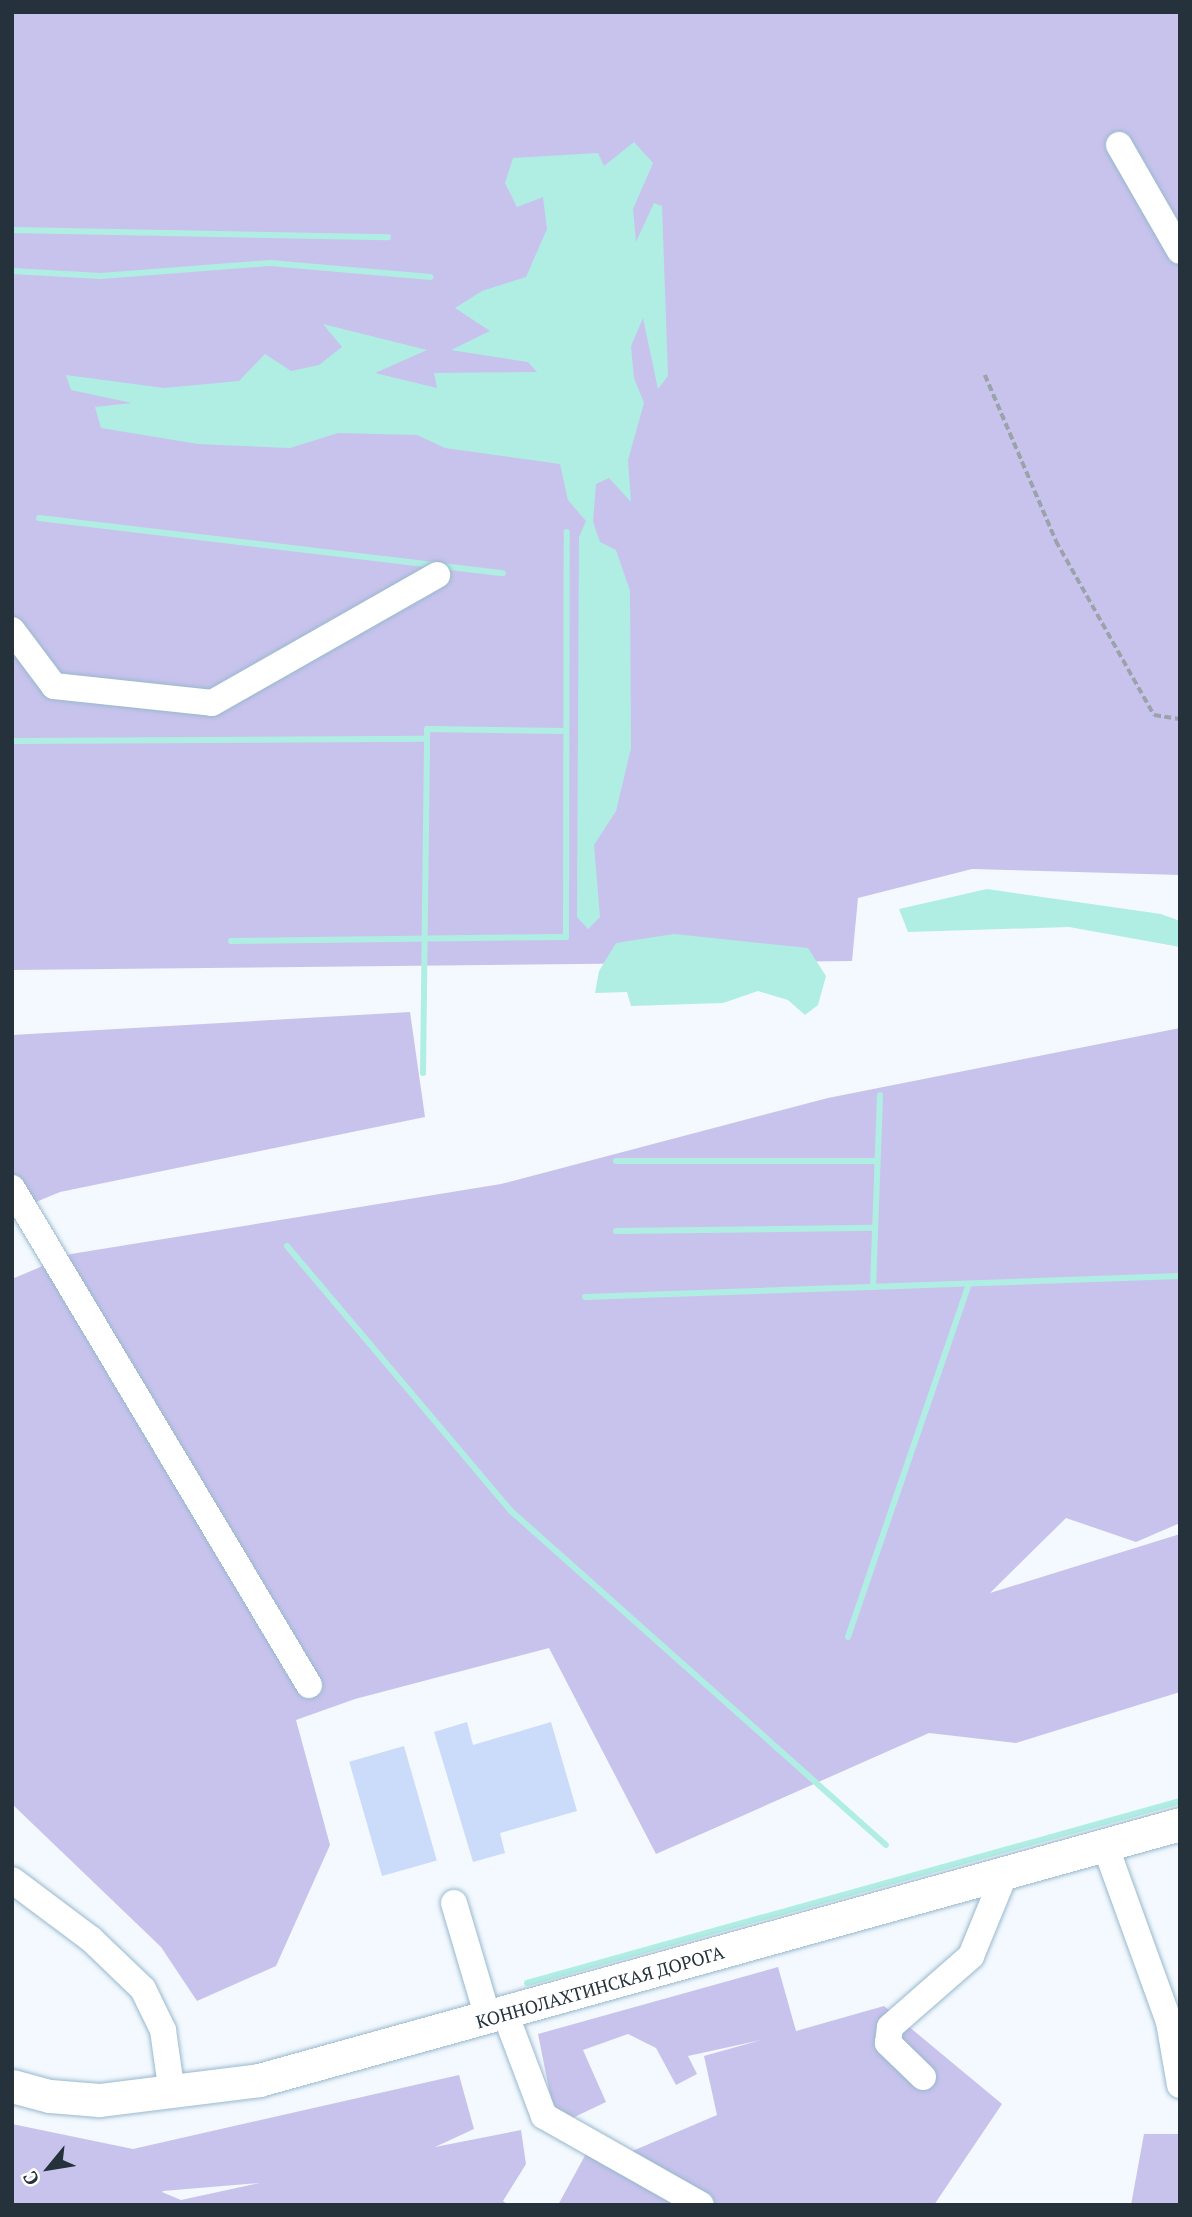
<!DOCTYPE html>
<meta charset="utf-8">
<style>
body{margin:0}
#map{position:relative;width:1192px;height:2217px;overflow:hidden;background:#f3f9fe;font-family:"PT Serif",serif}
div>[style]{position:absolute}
.green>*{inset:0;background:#c8c3ed}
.water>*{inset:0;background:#b0eee4}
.stream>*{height:6px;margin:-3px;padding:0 3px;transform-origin:3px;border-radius:3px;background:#b0eee4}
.building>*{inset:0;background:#cbdbfa;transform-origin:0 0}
.path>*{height:3.5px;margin-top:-1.75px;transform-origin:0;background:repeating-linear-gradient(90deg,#9aa3a9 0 7px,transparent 0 10.5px)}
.roads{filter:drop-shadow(0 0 2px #98b8ce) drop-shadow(0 0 2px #98b8ce)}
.minor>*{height:26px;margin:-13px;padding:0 13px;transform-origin:13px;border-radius:13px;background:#fff}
.major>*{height:33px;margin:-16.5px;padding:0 16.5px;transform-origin:16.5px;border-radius:16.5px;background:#fff}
span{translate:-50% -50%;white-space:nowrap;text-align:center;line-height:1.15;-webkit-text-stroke:5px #fff;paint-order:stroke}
.street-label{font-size:18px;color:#25323b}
.frame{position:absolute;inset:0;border:14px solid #25323b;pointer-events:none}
.north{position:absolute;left:14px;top:2133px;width:70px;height:70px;-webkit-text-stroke:5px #fff;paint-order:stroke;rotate:240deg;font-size:19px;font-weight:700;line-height:28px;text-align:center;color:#25323b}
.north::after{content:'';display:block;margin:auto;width:24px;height:32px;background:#25323b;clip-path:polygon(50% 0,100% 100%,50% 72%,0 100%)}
</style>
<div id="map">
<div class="green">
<div style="clip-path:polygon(12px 12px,1180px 12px,1180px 875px,972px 869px,858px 898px,852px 961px,12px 970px)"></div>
<div style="clip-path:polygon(410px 1012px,425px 1117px,60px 1192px,12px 1212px,12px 1035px)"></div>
<div style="clip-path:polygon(1180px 1028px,1180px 1523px,1136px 1542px,1066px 1518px,990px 1593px,1180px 1534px,1180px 1692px,1016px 1743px,929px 1733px,656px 1854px,549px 1648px,355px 1699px,296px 1720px,330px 1845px,276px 1966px,197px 2001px,161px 1947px,12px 1804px,12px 1279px,71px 1254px,501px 1184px,828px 1098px)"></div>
<div style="clip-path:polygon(778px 1967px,796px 2031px,884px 2006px,1002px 2104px,934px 2205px,558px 2205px,588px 2150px,609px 2161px,717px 2115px,704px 2056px,761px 2040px,688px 2056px,697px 2074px,676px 2085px,656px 2048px,628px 2034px,583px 2050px,606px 2102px,564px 2122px,551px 2099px,538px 2034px)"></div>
<div style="clip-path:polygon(evenodd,459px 2075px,474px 2129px,435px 2147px,521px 2130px,526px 2164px,503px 2201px,508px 2205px,12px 2205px,12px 2124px,133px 2149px,459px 2075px,260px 2183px,181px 2200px,162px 2192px,163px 2191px,260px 2183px)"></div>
<div style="clip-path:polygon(1144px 2134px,1180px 2134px,1180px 2205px,1131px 2205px)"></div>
</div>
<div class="water">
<div style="clip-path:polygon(634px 142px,653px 163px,633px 209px,636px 242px,654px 203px,662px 206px,668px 376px,658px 389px,643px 318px,631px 346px,634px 378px,644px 403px,628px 460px,631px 502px,609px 478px,596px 484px,593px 522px,600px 542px,616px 550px,630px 591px,631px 748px,616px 811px,594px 845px,600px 917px,588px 929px,577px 917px,579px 537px,586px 521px,568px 500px,560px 464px,445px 448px,417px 435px,338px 433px,290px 448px,198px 444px,101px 428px,95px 407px,132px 403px,71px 390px,66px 375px,164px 388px,239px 381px,265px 354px,291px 371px,319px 365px,342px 347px,323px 324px,427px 350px,375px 373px,437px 388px,434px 373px,537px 372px,528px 362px,451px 350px,490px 331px,455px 308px,482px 291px,526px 277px,547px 229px,543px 197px,517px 207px,505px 183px,513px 158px,598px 153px,604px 166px)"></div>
<div style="clip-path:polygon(987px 889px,1161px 914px,1180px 921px,1180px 947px,1069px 927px,908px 932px,899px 909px)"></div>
<div style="clip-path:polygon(674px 934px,808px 948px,826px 976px,818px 1005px,805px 1015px,788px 1000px,758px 991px,723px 1003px,631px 1006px,627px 992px,595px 993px,599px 971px,616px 943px)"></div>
</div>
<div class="stream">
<div style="left:12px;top:230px;width:376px;rotate:1.1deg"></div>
<div style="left:12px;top:271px;width:89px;rotate:3.2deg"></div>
<div style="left:101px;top:276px;width:169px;rotate:-4.4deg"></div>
<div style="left:270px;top:263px;width:161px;rotate:5deg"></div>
<div style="left:39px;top:518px;width:467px;rotate:6.8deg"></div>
<div style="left:12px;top:741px;width:415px;rotate:-0.3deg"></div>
<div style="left:231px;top:941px;width:335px;rotate:-0.7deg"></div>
<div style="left:566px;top:937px;width:405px;rotate:-89.9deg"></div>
<div style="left:423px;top:1073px;width:344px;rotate:-89.3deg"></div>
<div style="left:427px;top:729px;width:138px;rotate:0.8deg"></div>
<div style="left:616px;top:1161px;width:261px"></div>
<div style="left:616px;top:1231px;width:259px;rotate:-0.7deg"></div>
<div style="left:287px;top:1246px;width:347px;rotate:49.8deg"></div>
<div style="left:511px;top:1511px;width:502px;rotate:41.69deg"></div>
<div style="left:873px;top:1287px;width:192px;rotate:-87.9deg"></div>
<div style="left:585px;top:1297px;width:595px;rotate:-2.02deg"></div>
<div style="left:848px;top:1637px;width:373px;rotate:-71.1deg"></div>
<div style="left:527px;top:1983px;width:678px;rotate:-15.57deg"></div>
</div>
<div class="building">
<div style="clip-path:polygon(467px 1722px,473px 1745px,551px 1722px,577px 1811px,500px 1833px,505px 1853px,473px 1862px,434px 1732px)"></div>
<div style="left:404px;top:1746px;width:119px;height:57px;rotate:74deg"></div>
</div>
<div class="path">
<div style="left:985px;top:375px;width:181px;rotate:66.8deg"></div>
<div style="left:1056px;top:541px;width:200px;rotate:60.6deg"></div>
<div style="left:1154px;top:715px;width:26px;rotate:9deg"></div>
</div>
<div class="roads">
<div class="minor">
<div style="left:1119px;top:145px;width:122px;rotate:60.1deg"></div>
<div style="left:12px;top:630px;width:70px;rotate:53.1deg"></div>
<div style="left:54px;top:686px;width:159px;rotate:6.1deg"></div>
<div style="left:212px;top:703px;width:259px;rotate:-29.6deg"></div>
<div style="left:12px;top:1188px;width:579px;rotate:59.14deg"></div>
<div style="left:1105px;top:1845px;width:188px;rotate:70.1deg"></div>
<div style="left:1169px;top:2022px;width:64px;rotate:80.1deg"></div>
<div style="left:12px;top:1880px;width:99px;rotate:36.8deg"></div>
<div style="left:91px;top:1939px;width:72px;rotate:43.9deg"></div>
<div style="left:143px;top:1989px;width:46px;rotate:64deg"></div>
<div style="left:163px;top:2030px;width:65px;rotate:82deg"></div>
<div style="left:454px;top:1903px;width:120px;rotate:73.5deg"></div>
<div style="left:505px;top:2013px;width:110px;rotate:69.3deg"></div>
<div style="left:544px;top:2116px;width:180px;rotate:29.5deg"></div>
<div style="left:923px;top:2077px;width:49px;rotate:-135.8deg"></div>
<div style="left:888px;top:2043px;width:16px;rotate:-83deg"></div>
<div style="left:890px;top:2027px;width:108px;rotate:-41.2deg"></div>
<div style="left:971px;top:1956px;width:90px;rotate:-67.7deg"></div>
</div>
<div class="major">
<div style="left:12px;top:2086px;width:39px;rotate:15deg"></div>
<div style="left:50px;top:2096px;width:49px;rotate:4.7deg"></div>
<div style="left:99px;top:2100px;width:161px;rotate:-7.1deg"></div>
<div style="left:259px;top:2080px;width:956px;rotate:-15.53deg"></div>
</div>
</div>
<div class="street-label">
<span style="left:600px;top:1987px;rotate:-16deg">КОННОЛАХТИНСКАЯ ДОРОГА</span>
</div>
<div class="frame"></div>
<div class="north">С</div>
</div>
